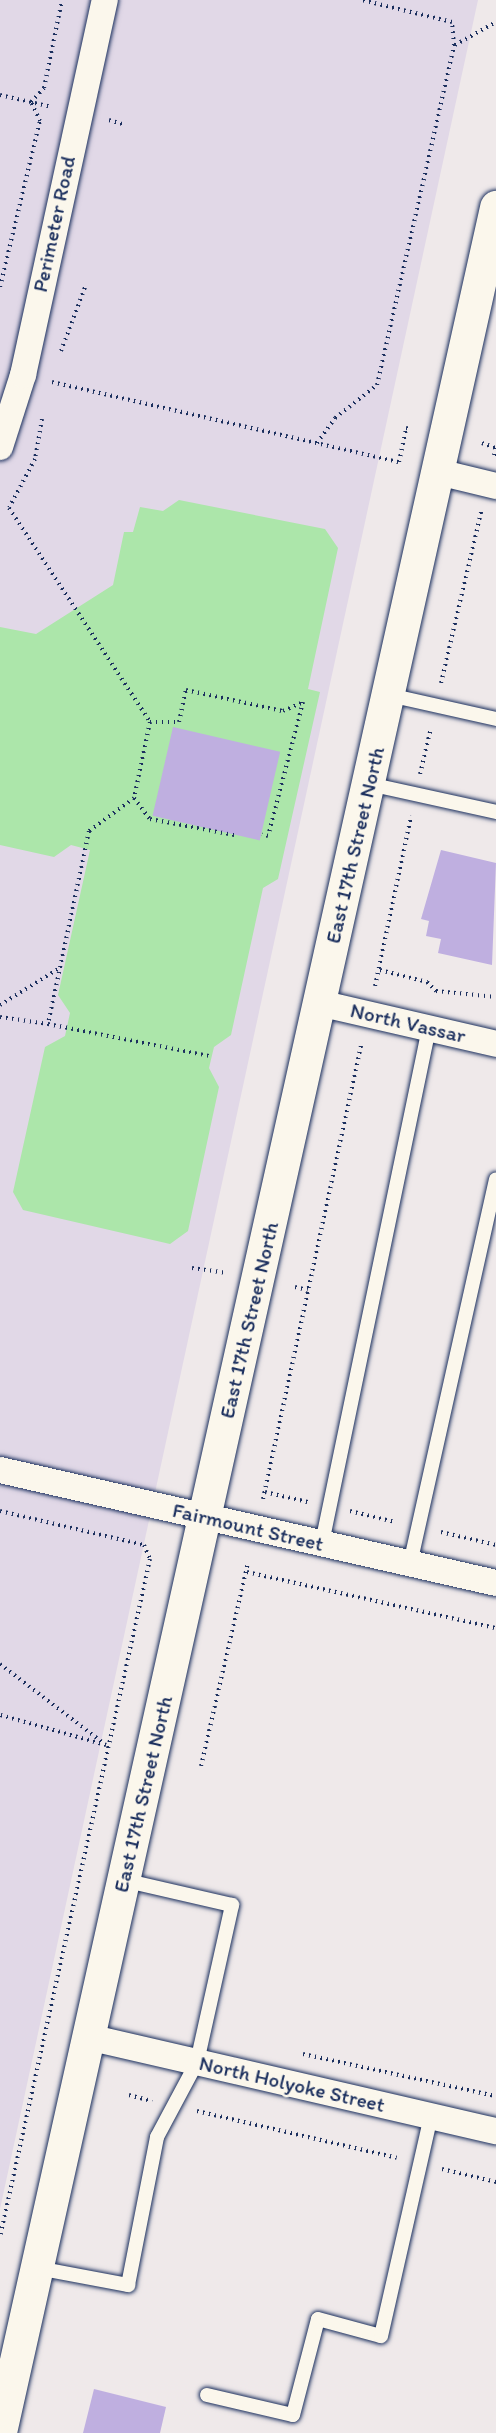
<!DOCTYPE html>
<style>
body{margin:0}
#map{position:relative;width:496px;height:2433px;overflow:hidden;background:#efe9ea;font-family:Itim,sans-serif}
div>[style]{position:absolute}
.built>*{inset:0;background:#e1d8e7}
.green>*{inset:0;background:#ace6aa}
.building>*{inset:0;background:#bfafe0;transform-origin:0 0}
.path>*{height:4px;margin-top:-2px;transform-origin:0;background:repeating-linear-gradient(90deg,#1b2f5e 0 1.5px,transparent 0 6px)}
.roads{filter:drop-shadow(0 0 2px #1b2f5e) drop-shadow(0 0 2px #1b2f5e)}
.service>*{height:14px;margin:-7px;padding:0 7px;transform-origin:7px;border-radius:7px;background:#fbf7ec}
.minor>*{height:26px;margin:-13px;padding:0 13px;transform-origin:13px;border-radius:13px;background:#fbf7ec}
.tertiary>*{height:33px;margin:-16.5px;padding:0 16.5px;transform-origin:16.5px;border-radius:16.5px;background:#fbf7ec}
span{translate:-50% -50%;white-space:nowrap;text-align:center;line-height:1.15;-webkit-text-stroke:5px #fbf7ec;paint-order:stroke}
.street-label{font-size:21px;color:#1b2f5e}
</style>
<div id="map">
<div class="built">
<div style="clip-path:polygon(0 0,478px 0,0 2209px)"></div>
</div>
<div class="green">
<div style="clip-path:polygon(179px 500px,325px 529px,338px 548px,308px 689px,320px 692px,278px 879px,263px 888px,231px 1035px,214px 1047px,209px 1068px,219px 1087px,188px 1231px,170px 1244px,23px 1210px,13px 1192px,45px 1047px,65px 1036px,70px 1013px,58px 995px,90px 850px,71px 845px,54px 857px,0 845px,0 627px,36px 634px,113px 585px,124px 532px,133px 532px,140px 507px,163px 511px)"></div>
</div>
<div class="building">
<div style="left:173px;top:727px;width:110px;height:91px;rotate:13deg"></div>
<div style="clip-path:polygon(441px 850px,496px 863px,492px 965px,438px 953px,441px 939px,426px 936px,429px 921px,421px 919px)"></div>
<div style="clip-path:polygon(94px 2389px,166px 2407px,160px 2433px,83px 2433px)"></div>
</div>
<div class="path">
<div style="left:455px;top:45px;width:47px;rotate:-29.3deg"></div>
<div style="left:0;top:95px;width:53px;rotate:13deg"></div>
<div style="left:109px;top:120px;width:14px;rotate:17deg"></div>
<div style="left:0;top:287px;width:171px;rotate:-76.5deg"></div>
<div style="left:40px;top:121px;width:21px;rotate:-115deg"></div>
<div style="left:31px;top:102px;width:19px;rotate:-47deg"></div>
<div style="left:44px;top:88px;width:90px;rotate:-78.4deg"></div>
<div style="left:61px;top:351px;width:68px;rotate:-69.4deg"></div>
<div style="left:52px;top:382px;width:356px;rotate:13deg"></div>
<div style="left:399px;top:462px;width:35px;rotate:-78deg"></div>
<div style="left:406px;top:428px;width:5px;rotate:11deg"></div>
<div style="left:42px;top:419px;width:41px;rotate:99.9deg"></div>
<div style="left:35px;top:459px;width:55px;rotate:118deg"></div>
<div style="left:9px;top:508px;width:256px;rotate:56.6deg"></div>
<div style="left:150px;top:722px;width:78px;rotate:101.9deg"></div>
<div style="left:134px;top:798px;width:56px;rotate:143.7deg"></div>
<div style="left:89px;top:831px;width:197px;rotate:102deg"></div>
<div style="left:48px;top:1024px;width:164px;rotate:11.2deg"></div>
<div style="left:317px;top:443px;width:31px;rotate:-54deg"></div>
<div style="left:335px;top:418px;width:53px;rotate:-38.2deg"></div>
<div style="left:377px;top:385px;width:349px;rotate:-77.2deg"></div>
<div style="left:454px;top:45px;width:23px;rotate:-95deg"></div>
<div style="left:452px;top:22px;width:93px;rotate:-166.3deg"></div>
<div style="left:482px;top:443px;width:15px;rotate:20deg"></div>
<div style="left:496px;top:448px;width:8px;rotate:104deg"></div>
<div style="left:441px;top:683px;width:176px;rotate:-76.8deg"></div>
<div style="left:150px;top:722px;width:29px"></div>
<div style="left:179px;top:722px;width:33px;rotate:-78deg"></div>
<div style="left:186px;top:690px;width:99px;rotate:12.2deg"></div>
<div style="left:283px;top:711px;width:22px;rotate:-24deg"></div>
<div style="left:303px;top:702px;width:138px;rotate:104.6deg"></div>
<div style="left:268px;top:836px;width:6px;rotate:-162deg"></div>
<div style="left:420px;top:774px;width:47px;rotate:-76.6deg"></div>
<div style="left:134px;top:798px;width:26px;rotate:53deg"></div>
<div style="left:150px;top:819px;width:86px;rotate:10.8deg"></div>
<div style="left:380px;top:970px;width:49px;rotate:14.3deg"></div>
<div style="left:427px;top:982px;width:13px;rotate:45deg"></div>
<div style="left:436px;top:991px;width:60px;rotate:5.7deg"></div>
<div style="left:375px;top:986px;width:174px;rotate:-78deg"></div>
<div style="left:0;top:1005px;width:68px;rotate:-31.8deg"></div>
<div style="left:0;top:1017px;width:49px;rotate:8.3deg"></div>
<div style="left:192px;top:1268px;width:34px;rotate:8deg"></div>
<div style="left:295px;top:1287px;width:13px;rotate:13deg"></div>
<div style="left:265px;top:1492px;width:44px;rotate:13.1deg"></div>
<div style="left:263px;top:1499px;width:467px;rotate:-77.8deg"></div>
<div style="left:0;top:1511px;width:148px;rotate:13.3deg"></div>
<div style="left:144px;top:1545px;width:15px;rotate:67deg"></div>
<div style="left:150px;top:1559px;width:694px;rotate:102.48deg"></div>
<div style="left:350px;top:1511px;width:46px;rotate:13.7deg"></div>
<div style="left:441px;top:1532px;width:57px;rotate:13.3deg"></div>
<div style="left:247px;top:1572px;width:255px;rotate:12.7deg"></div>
<div style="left:0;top:1664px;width:133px;rotate:37.4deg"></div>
<div style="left:106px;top:1745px;width:110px;rotate:-164.2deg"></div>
<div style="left:201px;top:1766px;width:208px;rotate:-77deg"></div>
<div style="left:303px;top:2054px;width:198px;rotate:12.3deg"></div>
<div style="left:129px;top:2095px;width:24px;rotate:15deg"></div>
<div style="left:197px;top:2111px;width:205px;rotate:13.2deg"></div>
<div style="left:442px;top:2169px;width:56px;rotate:13.5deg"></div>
</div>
<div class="roads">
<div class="service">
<div style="left:389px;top:695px;width:110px;rotate:12.6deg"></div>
<div style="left:369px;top:784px;width:130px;rotate:12.4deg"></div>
<div style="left:322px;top:1543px;width:526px;rotate:-78.26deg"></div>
<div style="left:410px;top:1564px;width:394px;rotate:-77.4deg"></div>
<div style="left:37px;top:2268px;width:93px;rotate:10.6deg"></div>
<div style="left:128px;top:2285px;width:151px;rotate:-78.9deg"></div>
<div style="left:157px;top:2137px;width:85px;rotate:-61.9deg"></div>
<div style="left:197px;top:2062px;width:161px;rotate:-77.4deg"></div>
<div style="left:232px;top:1905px;width:112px;rotate:-167.1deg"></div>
<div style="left:207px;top:2395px;width:88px;rotate:13.1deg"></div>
<div style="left:293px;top:2415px;width:99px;rotate:-75.4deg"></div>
<div style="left:318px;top:2319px;width:65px;rotate:15.1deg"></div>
<div style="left:381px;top:2336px;width:226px;rotate:-77.2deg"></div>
</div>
<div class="minor">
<div style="left:0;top:447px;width:76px;rotate:-72.3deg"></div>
<div style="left:23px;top:375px;width:384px;rotate:-77.7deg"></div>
<div style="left:438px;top:472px;width:60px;rotate:13.6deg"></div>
<div style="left:319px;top:1003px;width:182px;rotate:13deg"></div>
<div style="left:0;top:1470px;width:509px;rotate:12.83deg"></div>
<div style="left:88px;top:2037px;width:419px;rotate:13deg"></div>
</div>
<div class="tertiary">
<div style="left:0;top:2432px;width:2280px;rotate:-77.43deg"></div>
</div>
</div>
<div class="street-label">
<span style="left:54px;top:224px;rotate:-78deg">Perimeter Road</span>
<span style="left:355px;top:845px;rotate:-77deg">East 17th Street North</span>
<span style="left:408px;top:1023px;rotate:13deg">North Vassar</span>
<span style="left:249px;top:1320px;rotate:-77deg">East 17th Street North</span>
<span style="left:248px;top:1527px;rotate:13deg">Fairmount Street</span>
<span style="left:143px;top:1794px;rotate:-77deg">East 17th Street North</span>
<span style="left:292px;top:2084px;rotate:13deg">North Holyoke Street</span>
</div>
</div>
